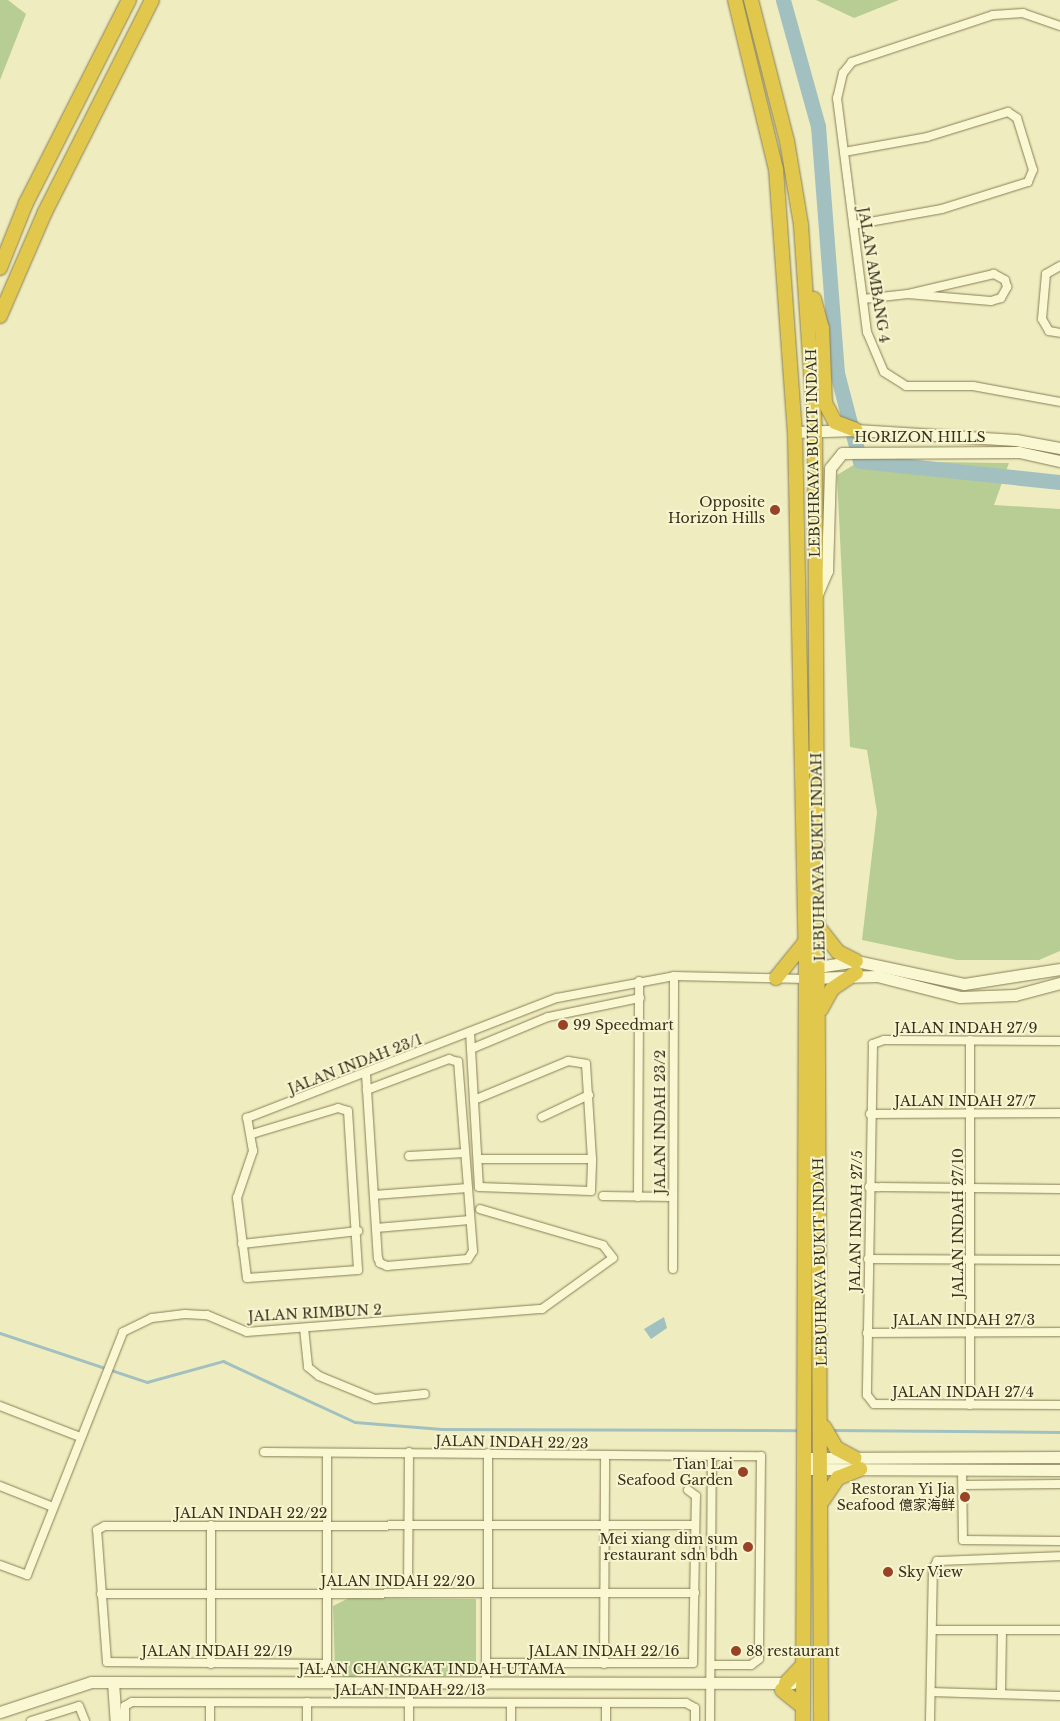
<!DOCTYPE html>
<meta charset="utf-8">
<style>
body{margin:0}
#map{position:relative;width:1060px;height:1721px;overflow:hidden;background:#efedbf;font-family:"Libre Baskerville","Noto Sans SC",serif}
div>[style]{position:absolute}
.green>*{inset:0;background:#b7cd93}
.water>*{inset:0;background:#a2c0c0}
.stream>*{height:2.5px;margin:-1.25px;padding:0 1.25px;transform-origin:1.25px;border-radius:1.25px;background:#a2c0c0}
.river>*{height:15px;margin:-7.5px;padding:0 7.5px;transform-origin:7.5px;border-radius:7.5px;background:#a2c0c0}
.roads{filter:drop-shadow(0 0 1px #887e57) drop-shadow(0 0 1px #887e57)}
.street>*{height:8px;margin:-4px;padding:0 4px;transform-origin:4px;border-radius:4px;background:#faf8d2}
.secondary>*{height:11px;margin:-5.5px;padding:0 5.5px;transform-origin:5.5px;border-radius:5.5px;background:#faf8d2}
.highway>*{height:14px;margin:-7px;padding:0 7px;transform-origin:7px;border-radius:7px;background:#e1c84c}
.dots>*{width:14px;height:14px;translate:-50% -50%;box-sizing:border-box;border:2px solid #f6f5cf;border-radius:50%}
span{translate:-50% -50%;white-space:nowrap;text-align:center;line-height:1.15;-webkit-text-stroke:4px #f6f5cf;paint-order:stroke}
.street-label{font-size:14px;color:#37301c}
.poi-label{font-size:14px;color:#37301c}
.right{translate:-100% -50%;text-align:right}
.left{translate:0 -50%;text-align:left}
</style>
<div id="map">
<div class="green">
<div style="clip-path:polygon(0 0,8px 0,26px 14px,0 80px)"></div>
<div style="clip-path:polygon(816px 0,899px 0,854px 18px)"></div>
<div style="clip-path:polygon(860px 461px,1009px 463px,994px 505px,1060px 509px,1060px 951px,1039px 960px,957px 960px,862px 940px,877px 812px,867px 750px,850px 747px,837px 475px)"></div>
<div style="clip-path:polygon(349px 1598px,476px 1599px,476px 1676px,343px 1677px,335px 1670px,333px 1606px)"></div>
</div>
<div class="water">
<div style="clip-path:polygon(664px 1317px,667px 1328px,651px 1339px,644px 1329px)"></div>
</div>
<div class="stream">
<div style="left:0;top:1333px;width:155px;rotate:18.4deg"></div>
<div style="left:147px;top:1382px;width:79px;rotate:-15.4deg"></div>
<div style="left:223px;top:1361px;width:145px;rotate:24.8deg"></div>
<div style="left:355px;top:1422px;width:87px;rotate:4.6deg"></div>
<div style="left:442px;top:1429px;width:357px;rotate:0.2deg"></div>
<div style="left:832px;top:1430px;width:228px;rotate:0.5deg"></div>
</div>
<div class="river">
<div style="left:783px;top:0;width:131px;rotate:74.5deg"></div>
<div style="left:818px;top:126px;width:248px;rotate:85.6deg"></div>
<div style="left:837px;top:373px;width:91px;rotate:75.4deg"></div>
<div style="left:860px;top:461px;width:201px;rotate:6deg"></div>
</div>
<div class="roads">
<div class="street">
<div style="left:1060px;top:26px;width:39px;rotate:-161deg"></div>
<div style="left:1023px;top:13px;width:30px;rotate:176deg"></div>
<div style="left:993px;top:15px;width:149px;rotate:161.6deg"></div>
<div style="left:852px;top:62px;width:14px;rotate:129deg"></div>
<div style="left:843px;top:73px;width:26px;rotate:103deg"></div>
<div style="left:837px;top:98px;width:236px;rotate:82.7deg"></div>
<div style="left:867px;top:332px;width:43px;rotate:67deg"></div>
<div style="left:884px;top:372px;width:26px;rotate:32deg"></div>
<div style="left:906px;top:386px;width:67px"></div>
<div style="left:973px;top:386px;width:88px;rotate:10.4deg"></div>
<div style="left:844px;top:152px;width:84px;rotate:-10.2deg"></div>
<div style="left:927px;top:137px;width:85px;rotate:-17.2deg"></div>
<div style="left:1008px;top:112px;width:11px;rotate:34deg"></div>
<div style="left:1017px;top:118px;width:54px;rotate:72.9deg"></div>
<div style="left:1033px;top:170px;width:13px;rotate:113deg"></div>
<div style="left:1028px;top:182px;width:90px;rotate:162.6deg"></div>
<div style="left:942px;top:209px;width:90px;rotate:169.8deg"></div>
<div style="left:1060px;top:266px;width:16px;rotate:150deg"></div>
<div style="left:1046px;top:274px;width:45px;rotate:95.1deg"></div>
<div style="left:1042px;top:319px;width:14px;rotate:60deg"></div>
<div style="left:1049px;top:331px;width:11px;rotate:10deg"></div>
<div style="left:863px;top:299px;width:45px;rotate:-6.3deg"></div>
<div style="left:908px;top:294px;width:83px;rotate:4.8deg"></div>
<div style="left:991px;top:301px;width:10px;rotate:-17deg"></div>
<div style="left:1001px;top:298px;width:13px;rotate:-61deg"></div>
<div style="left:1007px;top:287px;width:7px;rotate:-106deg"></div>
<div style="left:1005px;top:280px;width:13px;rotate:-151deg"></div>
<div style="left:994px;top:274px;width:88px;rotate:166.9deg"></div>
<div style="left:470px;top:1032px;width:155px;rotate:86.7deg"></div>
<div style="left:479px;top:1187px;width:112px;rotate:2deg"></div>
<div style="left:591px;top:1191px;width:32px;rotate:-88deg"></div>
<div style="left:970px;top:1040px;width:365px;rotate:90deg"></div>
<div style="left:1060px;top:1041px;width:176px;rotate:-179.7deg"></div>
<div style="left:884px;top:1040px;width:12px;rotate:160deg"></div>
<div style="left:873px;top:1044px;width:351px;rotate:91deg"></div>
<div style="left:867px;top:1395px;width:11px;rotate:52deg"></div>
<div style="left:874px;top:1404px;width:186px;rotate:0.3deg"></div>
<div style="left:471px;top:1049px;width:83px;rotate:-22.6deg"></div>
<div style="left:548px;top:1017px;width:94px;rotate:-11.7deg"></div>
<div style="left:366px;top:1075px;width:15px;rotate:86deg"></div>
<div style="left:367px;top:1090px;width:168px;rotate:86.3deg"></div>
<div style="left:378px;top:1258px;width:5px;rotate:68deg"></div>
<div style="left:380px;top:1263px;width:8px;rotate:23deg"></div>
<div style="left:387px;top:1266px;width:81px;rotate:-4.9deg"></div>
<div style="left:468px;top:1259px;width:9px;rotate:-58deg"></div>
<div style="left:473px;top:1251px;width:190px;rotate:-94.5deg"></div>
<div style="left:458px;top:1062px;width:9px;rotate:-162deg"></div>
<div style="left:449px;top:1059px;width:88px;rotate:159.3deg"></div>
<div style="left:474px;top:1100px;width:102px;rotate:-22.5deg"></div>
<div style="left:568px;top:1061px;width:18px;rotate:9deg"></div>
<div style="left:586px;top:1064px;width:95px;rotate:86.4deg"></div>
<div style="left:592px;top:1159px;width:114px;rotate:180deg"></div>
<div style="left:870px;top:1114px;width:190px;rotate:-0.3deg"></div>
<div style="left:542px;top:1117px;width:52px;rotate:-25.1deg"></div>
<div style="left:252px;top:1134px;width:90px;rotate:-16.8deg"></div>
<div style="left:338px;top:1108px;width:10px;rotate:17deg"></div>
<div style="left:348px;top:1111px;width:159px;rotate:86.4deg"></div>
<div style="left:358px;top:1270px;width:111px;rotate:175.9deg"></div>
<div style="left:247px;top:1278px;width:81px;rotate:-97.1deg"></div>
<div style="left:237px;top:1198px;width:50px;rotate:-71.2deg"></div>
<div style="left:253px;top:1151px;width:34px;rotate:-100deg"></div>
<div style="left:247px;top:1118px;width:332px;rotate:-21.2deg"></div>
<div style="left:557px;top:998px;width:119px;rotate:-10.6deg"></div>
<div style="left:674px;top:976px;width:132px;rotate:1.3deg"></div>
<div style="left:409px;top:1156px;width:56px;rotate:-3.1deg"></div>
<div style="left:869px;top:1187px;width:191px;rotate:0.6deg"></div>
<div style="left:374px;top:1195px;width:94px;rotate:-4.3deg"></div>
<div style="left:603px;top:1196px;width:69px;rotate:0.8deg"></div>
<div style="left:638px;top:1197px;width:216px;rotate:-89.7deg"></div>
<div style="left:376px;top:1228px;width:94px;rotate:-4.9deg"></div>
<div style="left:242px;top:1244px;width:117px;rotate:-6.4deg"></div>
<div style="left:868px;top:1259px;width:192px;rotate:0.3deg"></div>
<div style="left:673px;top:1269px;width:293px;rotate:-89.8deg"></div>
<div style="left:304px;top:1328px;width:39px;rotate:84deg"></div>
<div style="left:308px;top:1367px;width:14px;rotate:39deg"></div>
<div style="left:319px;top:1376px;width:61px;rotate:22.3deg"></div>
<div style="left:375px;top:1399px;width:50px;rotate:-5.7deg"></div>
<div style="left:867px;top:1333px;width:193px;rotate:-0.3deg"></div>
<div style="left:0;top:1406px;width:86px;rotate:21.2deg"></div>
<div style="left:264px;top:1452px;width:497px;rotate:0.5deg"></div>
<div style="left:761px;top:1456px;width:203px;rotate:90.6deg"></div>
<div style="left:759px;top:1659px;width:10px;rotate:143deg"></div>
<div style="left:751px;top:1665px;width:40px;rotate:180deg"></div>
<div style="left:962px;top:1469px;width:71px;rotate:89.2deg"></div>
<div style="left:963px;top:1540px;width:97px;rotate:0.6deg"></div>
<div style="left:963px;top:1485px;width:97px;rotate:-0.6deg"></div>
<div style="left:0;top:1486px;width:57px;rotate:21.6deg"></div>
<div style="left:0;top:1565px;width:29px;rotate:20deg"></div>
<div style="left:27px;top:1575px;width:261px;rotate:-68.4deg"></div>
<div style="left:123px;top:1332px;width:32px;rotate:-26deg"></div>
<div style="left:152px;top:1318px;width:33px;rotate:-7deg"></div>
<div style="left:185px;top:1314px;width:22px;rotate:3deg"></div>
<div style="left:207px;top:1315px;width:43px;rotate:23deg"></div>
<div style="left:247px;top:1332px;width:296px;rotate:-4.5deg"></div>
<div style="left:542px;top:1309px;width:87px;rotate:-35.7deg"></div>
<div style="left:613px;top:1258px;width:16px;rotate:-128deg"></div>
<div style="left:603px;top:1245px;width:128px;rotate:-163.7deg"></div>
<div style="left:408px;top:1593px;width:141px;rotate:-89.6deg"></div>
<div style="left:488px;top:1593px;width:140px;rotate:-90deg"></div>
<div style="left:101px;top:1594px;width:594px;rotate:-0.1deg"></div>
<div style="left:932px;top:1630px;width:128px"></div>
<div style="left:486px;top:1663px;width:207px"></div>
<div style="left:693px;top:1663px;width:167px;rotate:-89deg"></div>
<div style="left:696px;top:1496px;width:10px;rotate:-143deg"></div>
<div style="left:211px;top:1664px;width:139px;rotate:-90deg"></div>
<div style="left:327px;top:1664px;width:220px;rotate:-179.5deg"></div>
<div style="left:107px;top:1662px;width:132px;rotate:-94.3deg"></div>
<div style="left:97px;top:1530px;width:9px;rotate:-27deg"></div>
<div style="left:105px;top:1526px;width:590px;rotate:-0.1deg"></div>
<div style="left:604px;top:1664px;width:208px;rotate:-89.7deg"></div>
<div style="left:327px;top:1684px;width:231px;rotate:-90deg"></div>
<div style="left:486px;top:1685px;width:92px;rotate:-90deg"></div>
<div style="left:931px;top:1692px;width:129px;rotate:1.8deg"></div>
<div style="left:1001px;top:1694px;width:64px;rotate:-89.1deg"></div>
<div style="left:307px;top:1702px;width:19px;rotate:90deg"></div>
<div style="left:31px;top:1721px;width:50px;rotate:-17.4deg"></div>
<div style="left:79px;top:1706px;width:16px;rotate:68deg"></div>
<div style="left:125px;top:1721px;width:15px;rotate:-90deg"></div>
<div style="left:125px;top:1706px;width:8px;rotate:-30deg"></div>
<div style="left:132px;top:1702px;width:554px;rotate:0.1deg"></div>
<div style="left:686px;top:1703px;width:10px;rotate:29deg"></div>
<div style="left:695px;top:1708px;width:13px;rotate:90deg"></div>
<div style="left:210px;top:1721px;width:18px;rotate:-90deg"></div>
<div style="left:409px;top:1721px;width:36px;rotate:-90deg"></div>
<div style="left:511px;top:1721px;width:18px;rotate:-90deg"></div>
<div style="left:606px;top:1721px;width:17px;rotate:-90deg"></div>
<div style="left:710px;top:1721px;width:265px;rotate:-89.6deg"></div>
<div style="left:930px;top:1721px;width:152px;rotate:-88.9deg"></div>
<div style="left:933px;top:1569px;width:9px;rotate:-63deg"></div>
<div style="left:937px;top:1561px;width:123px;rotate:-2.3deg"></div>
</div>
<div class="secondary">
<div style="left:795px;top:432px;width:61px;rotate:-1.9deg"></div>
<div style="left:856px;top:430px;width:160px;rotate:3.6deg"></div>
<div style="left:1016px;top:440px;width:45px;rotate:10.3deg"></div>
<div style="left:817px;top:594px;width:25px;rotate:-67deg"></div>
<div style="left:827px;top:571px;width:103px;rotate:-88.3deg"></div>
<div style="left:830px;top:468px;width:19px;rotate:-51deg"></div>
<div style="left:842px;top:453px;width:177px;rotate:-0.3deg"></div>
<div style="left:1019px;top:452px;width:42px;rotate:12.4deg"></div>
<div style="left:811px;top:968px;width:46px;rotate:-8.8deg"></div>
<div style="left:856px;top:961px;width:110px;rotate:12deg"></div>
<div style="left:964px;top:984px;width:97px;rotate:-8.9deg"></div>
<div style="left:810px;top:978px;width:67px;rotate:-1.7deg"></div>
<div style="left:877px;top:976px;width:86px;rotate:14.2deg"></div>
<div style="left:960px;top:997px;width:55px;rotate:-2.1deg"></div>
<div style="left:1015px;top:995px;width:47px;rotate:-14.9deg"></div>
<div style="left:807px;top:1458px;width:253px;rotate:-0.2deg"></div>
<div style="left:807px;top:1469px;width:253px;rotate:0.2deg"></div>
<div style="left:113px;top:1682px;width:39px;rotate:86deg"></div>
<div style="left:0;top:1712px;width:96px;rotate:-18.2deg"></div>
<div style="left:91px;top:1682px;width:702px;rotate:0.08deg"></div>
</div>
<div class="highway">
<div style="left:735px;top:0;width:174px;rotate:76.4deg"></div>
<div style="left:776px;top:169px;width:264px;rotate:85.9deg"></div>
<div style="left:795px;top:432px;width:536px;rotate:88.82deg"></div>
<div style="left:806px;top:968px;width:753px;rotate:90.23deg"></div>
<div style="left:751px;top:0;width:146px;rotate:75.7deg"></div>
<div style="left:787px;top:141px;width:85px;rotate:80.5deg"></div>
<div style="left:801px;top:225px;width:206px;rotate:86.1deg"></div>
<div style="left:815px;top:431px;width:1290px;rotate:89.73deg"></div>
<div style="left:0;top:268px;width:70px;rotate:-68.2deg"></div>
<div style="left:26px;top:203px;width:228px;rotate:-63.1deg"></div>
<div style="left:814px;top:299px;width:30px;rotate:75deg"></div>
<div style="left:822px;top:328px;width:75px;rotate:87.7deg"></div>
<div style="left:825px;top:403px;width:21px;rotate:62deg"></div>
<div style="left:835px;top:422px;width:22px;rotate:21deg"></div>
<div style="left:0;top:316px;width:113px;rotate:-66.6deg"></div>
<div style="left:45px;top:212px;width:237px;rotate:-63.2deg"></div>
<div style="left:820px;top:929px;width:29px;rotate:52deg"></div>
<div style="left:838px;top:952px;width:20px;rotate:27deg"></div>
<div style="left:776px;top:978px;width:48px;rotate:-51deg"></div>
<div style="left:821px;top:1009px;width:23px;rotate:-61deg"></div>
<div style="left:832px;top:989px;width:29px;rotate:-34deg"></div>
<div style="left:824px;top:1427px;width:24px;rotate:60deg"></div>
<div style="left:836px;top:1448px;width:21px;rotate:28deg"></div>
<div style="left:823px;top:1500px;width:27px;rotate:-56deg"></div>
<div style="left:838px;top:1478px;width:24px;rotate:-22deg"></div>
<div style="left:786px;top:1683px;width:23px;rotate:-47deg"></div>
<div style="left:782px;top:1690px;width:27px;rotate:39deg"></div>
</div>
</div>
<div class="dots">
<div style="left:775px;top:510px;background:#984326"></div>
<div style="left:563px;top:1025px;background:#984326"></div>
<div style="left:743px;top:1472px;background:#984326"></div>
<div style="left:965px;top:1497px;background:#984326"></div>
<div style="left:748px;top:1547px;background:#984326"></div>
<div style="left:888px;top:1572px;background:#984326"></div>
<div style="left:736px;top:1651px;background:#984326"></div>
</div>
<div class="street-label">
<span style="left:874px;top:275px;rotate:81deg">JALAN AMBANG 4</span>
<span style="left:920px;top:437px">HORIZON HILLS</span>
<span style="left:813px;top:453px;rotate:-91deg">LEBUHRAYA BUKIT INDAH</span>
<span style="left:818px;top:857px;rotate:-91deg">LEBUHRAYA BUKIT INDAH</span>
<span style="left:966px;top:1028px">JALAN INDAH 27/9</span>
<span style="left:355px;top:1064px;rotate:-21deg">JALAN INDAH 23/1</span>
<span style="left:965px;top:1101px">JALAN INDAH 27/7</span>
<span style="left:660px;top:1122px;rotate:-90deg">JALAN INDAH 23/2</span>
<span style="left:856px;top:1221px;rotate:-89deg">JALAN INDAH 27/5</span>
<span style="left:958px;top:1223px;rotate:-90deg">JALAN INDAH 27/10</span>
<span style="left:820px;top:1262px;rotate:-91deg">LEBUHRAYA BUKIT INDAH</span>
<span style="left:315px;top:1313px;rotate:-3deg">JALAN RIMBUN 2</span>
<span style="left:964px;top:1320px">JALAN INDAH 27/3</span>
<span style="left:963px;top:1392px">JALAN INDAH 27/4</span>
<span style="left:512px;top:1442px;rotate:1deg">JALAN INDAH 22/23</span>
<span style="left:251px;top:1513px">JALAN INDAH 22/22</span>
<span style="left:398px;top:1581px">JALAN INDAH 22/20</span>
<span style="left:217px;top:1651px">JALAN INDAH 22/19</span>
<span style="left:604px;top:1651px">JALAN INDAH 22/16</span>
<span style="left:432px;top:1669px">JALAN CHANGKAT INDAH UTAMA</span>
<span style="left:410px;top:1690px">JALAN INDAH 22/13</span>
</div>
<div class="poi-label">
<span class="right" style="left:765px;top:510px">Opposite<br>Horizon Hills</span>
<span class="left" style="left:573px;top:1025px">99 Speedmart</span>
<span class="right" style="left:733px;top:1472px">Tian Lai<br>Seafood Garden</span>
<span class="right" style="left:955px;top:1497px">Restoran Yi Jia<br>Seafood 億家海鲜</span>
<span class="right" style="left:738px;top:1547px">Mei xiang dim sum<br>restaurant sdn bdh</span>
<span class="left" style="left:898px;top:1572px">Sky View</span>
<span class="left" style="left:746px;top:1651px">88 restaurant</span>
</div>
</div>
